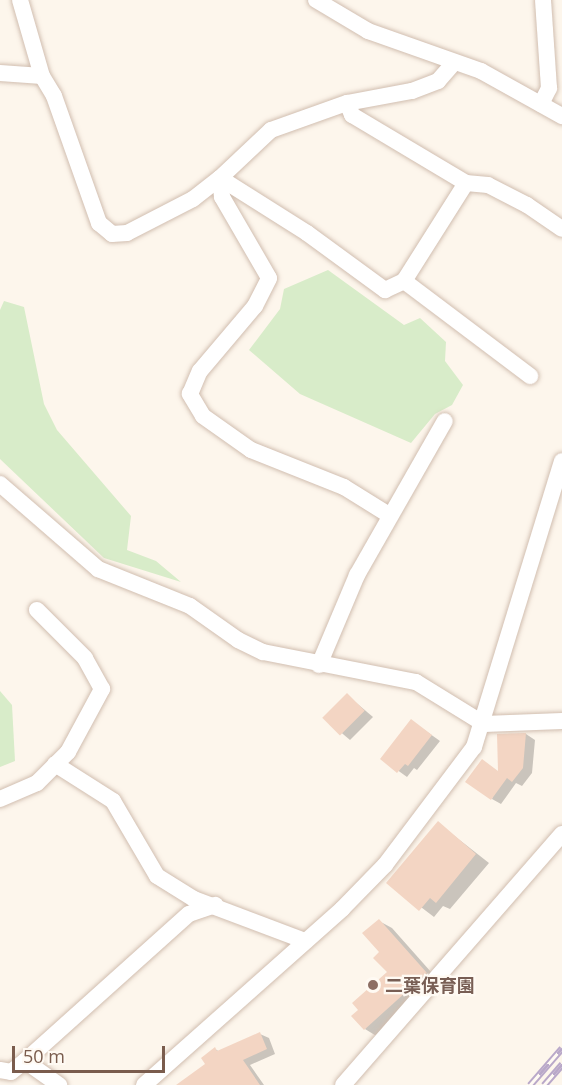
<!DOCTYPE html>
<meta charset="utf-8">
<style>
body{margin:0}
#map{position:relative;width:562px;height:1085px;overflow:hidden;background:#fdf6ec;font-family:"Open Sans","Noto Sans JP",sans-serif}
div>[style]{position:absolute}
.green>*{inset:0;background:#d8ecc9}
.shadow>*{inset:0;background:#0003}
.building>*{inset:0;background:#f3d5c3;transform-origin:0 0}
.roads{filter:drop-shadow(0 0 2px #d1beb0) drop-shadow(0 0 2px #d1beb0)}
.minor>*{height:16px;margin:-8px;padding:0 8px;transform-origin:8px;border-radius:8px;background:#fff}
.rail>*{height:7px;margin-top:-3.5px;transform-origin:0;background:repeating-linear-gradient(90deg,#fffaf3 0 14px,#b9a8c9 0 28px);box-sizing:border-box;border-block:2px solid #b9a8c9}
.dots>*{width:16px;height:16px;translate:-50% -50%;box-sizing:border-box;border:3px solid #fffaf3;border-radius:50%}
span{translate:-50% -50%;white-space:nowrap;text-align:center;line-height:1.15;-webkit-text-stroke:4.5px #fffaf3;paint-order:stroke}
.education-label{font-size:18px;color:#785e54;font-weight:700}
.left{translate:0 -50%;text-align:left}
.scale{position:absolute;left:12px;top:1046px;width:153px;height:27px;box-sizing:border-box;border:3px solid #7a5c4d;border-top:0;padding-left:8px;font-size:18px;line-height:21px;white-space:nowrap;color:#7a5c4d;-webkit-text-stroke:4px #fffaf3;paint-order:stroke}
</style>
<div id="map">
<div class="green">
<div style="clip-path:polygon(328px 270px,404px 325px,420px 318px,446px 342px,445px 361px,463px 385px,452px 405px,435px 414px,411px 443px,300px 394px,249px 350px,280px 309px,284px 289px)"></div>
<div style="clip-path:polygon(4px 301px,24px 307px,44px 404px,57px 430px,131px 516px,127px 550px,156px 561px,181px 582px,104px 558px,0 459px,0 310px)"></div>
<div style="clip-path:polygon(0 691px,12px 705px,15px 761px,0 767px)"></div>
</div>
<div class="shadow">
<div style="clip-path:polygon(347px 695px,373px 717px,350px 740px,324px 718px)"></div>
<div style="clip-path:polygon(412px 721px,440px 741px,417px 770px,414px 768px,407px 777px,382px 759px)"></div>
<div style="clip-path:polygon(526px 734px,535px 740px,532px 773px,522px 786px,516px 783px,501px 804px,492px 799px,500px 773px,498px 735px)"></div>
<div style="clip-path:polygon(438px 823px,489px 863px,450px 909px,443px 906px,434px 917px,388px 882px)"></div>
<div style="clip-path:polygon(379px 921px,392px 928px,439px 981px,378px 1037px,365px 1029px,389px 972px,382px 952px)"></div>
<div style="clip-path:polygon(260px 1034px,269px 1038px,275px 1054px,250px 1065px,264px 1085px,194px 1085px,215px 1049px,220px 1052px)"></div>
</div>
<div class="building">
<div style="left:347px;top:693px;width:25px;height:35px;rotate:45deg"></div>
<div style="clip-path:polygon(411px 719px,432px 735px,408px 766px,405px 764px,397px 773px,380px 759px)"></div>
<div style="clip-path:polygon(526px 733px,523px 768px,512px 782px,507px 778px,491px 800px,465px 782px,482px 759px,498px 771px,497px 734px)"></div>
<div style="clip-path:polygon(438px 821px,476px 854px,436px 903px,430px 898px,419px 911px,386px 883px)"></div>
<div style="clip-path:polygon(379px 919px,427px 973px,364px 1030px,351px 1016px,358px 1010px,352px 1003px,387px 972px,373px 958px,379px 952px,362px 933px)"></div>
<div style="clip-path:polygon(260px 1032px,267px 1049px,243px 1060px,260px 1085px,176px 1085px,205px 1064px,201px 1058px,215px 1047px,217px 1051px)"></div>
</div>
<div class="roads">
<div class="minor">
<div style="left:20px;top:0;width:79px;rotate:73.9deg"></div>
<div style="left:42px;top:76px;width:23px;rotate:59deg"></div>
<div style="left:54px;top:96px;width:135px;rotate:70.5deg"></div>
<div style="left:99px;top:223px;width:17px;rotate:40deg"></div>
<div style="left:112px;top:234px;width:15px;rotate:-4deg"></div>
<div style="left:127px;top:233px;width:74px;rotate:-27.3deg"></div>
<div style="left:193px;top:199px;width:34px;rotate:-38deg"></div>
<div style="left:220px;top:178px;width:103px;rotate:32.3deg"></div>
<div style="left:307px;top:233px;width:97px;rotate:36.2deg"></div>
<div style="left:385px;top:290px;width:21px;rotate:-25deg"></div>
<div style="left:404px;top:281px;width:158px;rotate:37deg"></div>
<div style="left:316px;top:0;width:61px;rotate:30.8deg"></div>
<div style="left:368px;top:31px;width:120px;rotate:19.5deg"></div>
<div style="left:481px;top:71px;width:93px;rotate:29.1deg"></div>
<div style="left:0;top:73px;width:42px;rotate:4.1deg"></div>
<div style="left:347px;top:103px;width:13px;rotate:67deg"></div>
<div style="left:352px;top:115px;width:133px;rotate:30.8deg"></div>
<div style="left:466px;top:183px;width:22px;rotate:5deg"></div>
<div style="left:488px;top:185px;width:44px;rotate:27.1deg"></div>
<div style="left:527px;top:205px;width:42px;rotate:34.4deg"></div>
<div style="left:541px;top:104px;width:18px;rotate:-63deg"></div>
<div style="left:549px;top:88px;width:88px;rotate:-93.9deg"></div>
<div style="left:404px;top:281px;width:116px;rotate:-57.7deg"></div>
<div style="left:0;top:484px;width:130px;rotate:40.9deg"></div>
<div style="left:98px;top:569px;width:99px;rotate:21.9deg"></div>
<div style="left:190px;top:606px;width:59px;rotate:35.3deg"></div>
<div style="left:238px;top:640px;width:28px;rotate:26deg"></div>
<div style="left:263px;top:652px;width:156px;rotate:11.1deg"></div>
<div style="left:416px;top:682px;width:80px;rotate:31.7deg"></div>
<div style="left:484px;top:724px;width:78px;rotate:-2.2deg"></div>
<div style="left:389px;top:515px;width:53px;rotate:-148.1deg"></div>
<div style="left:344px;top:487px;width:100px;rotate:-158.3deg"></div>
<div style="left:251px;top:450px;width:59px;rotate:-144.7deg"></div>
<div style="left:203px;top:416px;width:26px;rotate:-121deg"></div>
<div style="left:190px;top:394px;width:25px;rotate:-67deg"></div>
<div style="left:200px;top:371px;width:85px;rotate:-49.8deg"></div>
<div style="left:255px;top:306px;width:31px;rotate:-63deg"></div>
<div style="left:269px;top:278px;width:94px;rotate:-120.1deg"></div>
<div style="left:222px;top:197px;width:19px;rotate:-96deg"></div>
<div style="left:220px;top:178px;width:70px;rotate:-43.3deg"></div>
<div style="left:271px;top:130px;width:81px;rotate:-19.6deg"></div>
<div style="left:347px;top:103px;width:66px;rotate:-10.5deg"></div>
<div style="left:412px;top:91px;width:28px;rotate:-21deg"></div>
<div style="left:438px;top:81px;width:23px;rotate:-49deg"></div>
<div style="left:319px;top:665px;width:98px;rotate:-67.1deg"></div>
<div style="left:357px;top:575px;width:177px;rotate:-60.3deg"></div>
<div style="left:55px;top:764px;width:69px;rotate:32.5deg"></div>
<div style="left:113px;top:801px;width:87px;rotate:59.6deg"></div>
<div style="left:157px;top:876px;width:44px;rotate:31.9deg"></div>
<div style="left:194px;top:899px;width:119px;rotate:20.7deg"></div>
<div style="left:0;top:799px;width:40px;rotate:-23.4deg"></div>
<div style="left:37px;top:783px;width:44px;rotate:-45deg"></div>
<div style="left:68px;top:752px;width:72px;rotate:-61.6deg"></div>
<div style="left:102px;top:689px;width:35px;rotate:-119deg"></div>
<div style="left:85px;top:658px;width:68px;rotate:-135deg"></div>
<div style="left:25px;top:1061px;width:220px;rotate:-41.9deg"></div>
<div style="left:189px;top:914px;width:28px;rotate:-19deg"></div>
<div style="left:0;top:1070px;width:11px;rotate:10deg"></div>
<div style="left:11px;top:1072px;width:18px;rotate:-38deg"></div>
<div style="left:25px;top:1061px;width:42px;rotate:35.2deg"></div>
<div style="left:144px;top:1085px;width:265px;rotate:-41.6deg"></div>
<div style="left:342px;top:909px;width:62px;rotate:-45.7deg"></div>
<div style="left:385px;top:865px;width:148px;rotate:-53deg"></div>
<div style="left:474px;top:747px;width:299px;rotate:-72.9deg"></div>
<div style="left:343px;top:1085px;width:333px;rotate:-48.9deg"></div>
</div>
</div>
<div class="rail">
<div style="left:530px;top:1085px;width:49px;rotate:-49.1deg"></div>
<div style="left:544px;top:1085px;width:28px;rotate:-49deg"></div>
</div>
<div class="dots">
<div style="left:373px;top:985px;background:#8d6e63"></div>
</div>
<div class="education-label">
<span class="left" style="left:385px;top:985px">二葉保育園</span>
</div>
<div class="scale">50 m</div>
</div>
